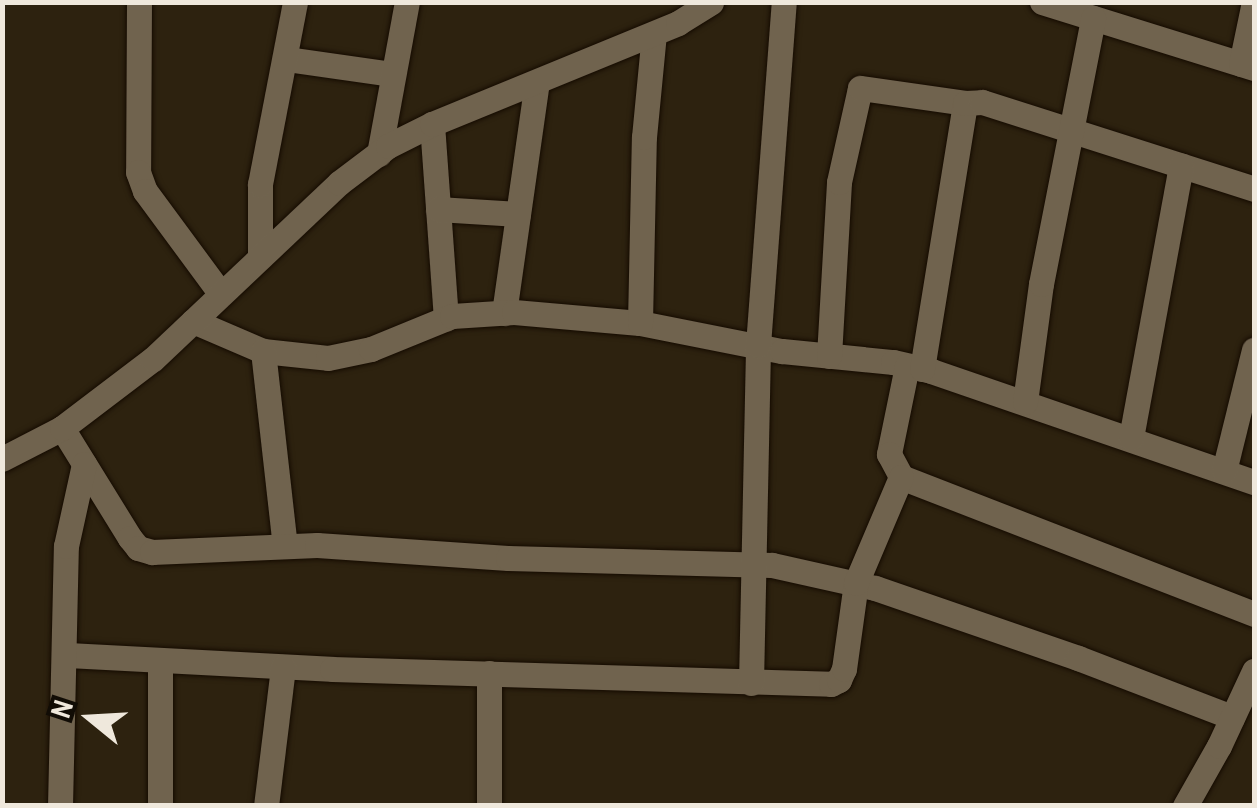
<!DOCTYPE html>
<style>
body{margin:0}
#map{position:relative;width:1257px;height:808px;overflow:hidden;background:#2d220f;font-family:"Archivo Narrow",sans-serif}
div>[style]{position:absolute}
.roads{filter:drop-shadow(0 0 2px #150b00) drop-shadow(0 0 2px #150b00)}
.street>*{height:25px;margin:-12.5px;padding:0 12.5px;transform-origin:12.5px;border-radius:12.5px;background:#70634e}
span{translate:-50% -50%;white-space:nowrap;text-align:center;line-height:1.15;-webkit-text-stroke:8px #110c05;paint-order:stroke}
.frame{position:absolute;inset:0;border:5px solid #efe8dc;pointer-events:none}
.north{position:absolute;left:40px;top:668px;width:100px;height:100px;-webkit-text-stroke:8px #110c05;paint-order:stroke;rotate:288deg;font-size:28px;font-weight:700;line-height:40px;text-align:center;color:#efe8dc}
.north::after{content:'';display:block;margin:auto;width:35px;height:45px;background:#efe8dc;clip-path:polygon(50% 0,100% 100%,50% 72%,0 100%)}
</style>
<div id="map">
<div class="roads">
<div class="street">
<div style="left:139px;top:2px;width:170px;rotate:90.3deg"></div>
<div style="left:138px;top:172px;width:20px;rotate:70deg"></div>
<div style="left:145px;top:191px;width:128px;rotate:53.6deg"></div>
<div style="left:1042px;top:2px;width:222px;rotate:17.3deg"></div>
<div style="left:286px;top:59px;width:106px;rotate:8.1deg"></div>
<div style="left:1241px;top:64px;width:63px;rotate:-78.2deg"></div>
<div style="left:432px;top:124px;width:195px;rotate:85.9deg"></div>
<div style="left:379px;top:154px;width:155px;rotate:-79.6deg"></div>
<div style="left:438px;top:209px;width:80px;rotate:3.6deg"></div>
<div style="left:260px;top:257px;width:73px;rotate:-90deg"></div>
<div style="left:260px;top:184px;width:185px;rotate:-79.1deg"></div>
<div style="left:504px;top:313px;width:233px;rotate:-81.9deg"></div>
<div style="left:193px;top:321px;width:76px;rotate:23.2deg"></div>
<div style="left:263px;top:351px;width:65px;rotate:6.1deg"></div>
<div style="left:328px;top:358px;width:44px;rotate:-11.8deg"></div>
<div style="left:371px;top:349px;width:87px;rotate:-22.2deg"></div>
<div style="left:452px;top:316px;width:62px;rotate:-3.7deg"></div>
<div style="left:514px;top:312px;width:126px;rotate:5deg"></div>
<div style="left:640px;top:323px;width:145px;rotate:11.2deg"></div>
<div style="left:782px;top:351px;width:112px;rotate:5.7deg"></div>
<div style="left:893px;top:362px;width:39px;rotate:13deg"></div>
<div style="left:931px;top:371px;width:342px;rotate:19deg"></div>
<div style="left:640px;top:323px;width:186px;rotate:-88.8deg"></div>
<div style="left:644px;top:137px;width:104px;rotate:-84.5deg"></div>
<div style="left:263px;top:351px;width:196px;rotate:83.6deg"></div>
<div style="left:829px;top:356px;width:174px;rotate:-86.7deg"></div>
<div style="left:839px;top:182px;width:96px;rotate:-77.4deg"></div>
<div style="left:860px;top:88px;width:106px;rotate:8.1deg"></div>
<div style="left:907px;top:366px;width:90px;rotate:101.6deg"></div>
<div style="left:889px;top:454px;width:26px;rotate:62deg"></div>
<div style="left:901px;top:477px;width:379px;rotate:21.2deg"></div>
<div style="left:922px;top:369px;width:269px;rotate:-80.8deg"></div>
<div style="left:965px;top:103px;width:17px;rotate:-3deg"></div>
<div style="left:982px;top:102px;width:286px;rotate:17.7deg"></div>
<div style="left:1025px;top:402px;width:119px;rotate:-82.3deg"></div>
<div style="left:1041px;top:284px;width:271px;rotate:-78.9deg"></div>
<div style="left:62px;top:428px;width:129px;rotate:58.3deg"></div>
<div style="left:130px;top:538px;width:13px;rotate:51deg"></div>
<div style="left:138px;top:548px;width:15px;rotate:16deg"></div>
<div style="left:152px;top:552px;width:165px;rotate:-2.4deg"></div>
<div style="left:317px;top:545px;width:191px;rotate:3.9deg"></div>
<div style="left:508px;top:558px;width:264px;rotate:1.5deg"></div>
<div style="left:772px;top:565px;width:106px;rotate:12.6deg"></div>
<div style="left:875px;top:588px;width:215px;rotate:19deg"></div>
<div style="left:1078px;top:658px;width:165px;rotate:21deg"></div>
<div style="left:1131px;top:438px;width:277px;rotate:-79.6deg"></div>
<div style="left:2px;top:459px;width:68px;rotate:-27.3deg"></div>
<div style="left:62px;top:428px;width:114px;rotate:-37.2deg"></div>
<div style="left:153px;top:359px;width:256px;rotate:-43.4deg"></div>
<div style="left:339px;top:183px;width:61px;rotate:-37.1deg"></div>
<div style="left:388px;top:146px;width:49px;rotate:-26.6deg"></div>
<div style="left:432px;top:124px;width:266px;rotate:-22.3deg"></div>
<div style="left:678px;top:23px;width:39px;rotate:-32deg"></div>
<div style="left:1224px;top:471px;width:125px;rotate:-76.1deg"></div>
<div style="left:66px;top:655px;width:266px;rotate:3deg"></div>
<div style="left:332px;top:669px;width:499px;rotate:1.7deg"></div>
<div style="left:831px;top:684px;width:9px;rotate:-27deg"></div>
<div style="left:839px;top:680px;width:12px;rotate:-66deg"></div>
<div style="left:844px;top:669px;width:87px;rotate:-82.1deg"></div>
<div style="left:856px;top:583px;width:115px;rotate:-67deg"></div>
<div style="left:160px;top:661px;width:145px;rotate:90deg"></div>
<div style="left:751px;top:683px;width:338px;rotate:-88.8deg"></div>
<div style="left:758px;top:345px;width:344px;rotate:-85.7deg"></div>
<div style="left:60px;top:806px;width:260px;rotate:-88.7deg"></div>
<div style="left:66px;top:546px;width:84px;rotate:-77.6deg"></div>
<div style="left:266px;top:806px;width:140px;rotate:-83deg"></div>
<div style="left:489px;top:806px;width:133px;rotate:-90deg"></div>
<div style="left:1185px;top:806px;width:69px;rotate:-60.5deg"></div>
<div style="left:1219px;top:746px;width:83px;rotate:-65deg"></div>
</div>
</div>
<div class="frame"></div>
<div class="north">N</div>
</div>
